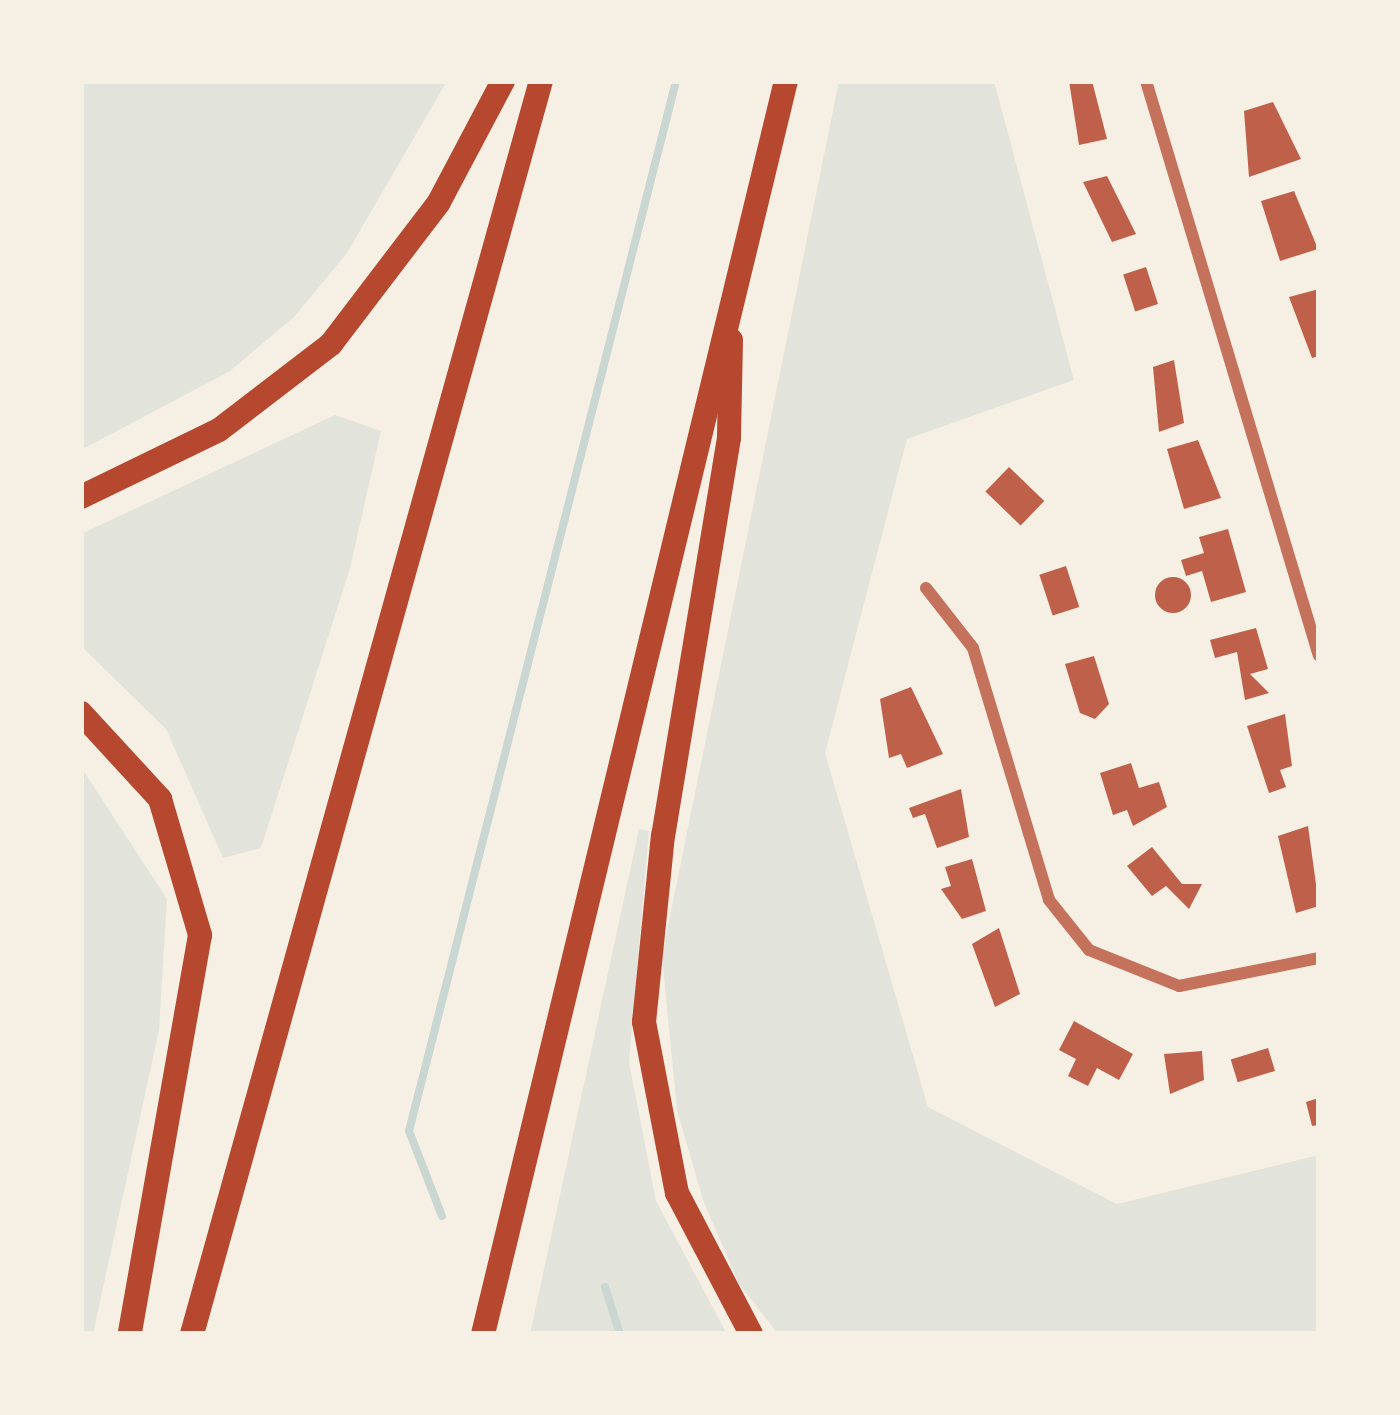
<!DOCTYPE html>
<html>
<head>
<meta charset="utf-8">
<style>
  body { margin:0 }
  #map { position:relative; width:1400px; height:1415px; overflow:hidden; background:#f6efe4; font-family:"Noto Sans",sans-serif }
  div>[style] { position:absolute }
  [style*='--x'] { left:calc(var(--x)*1px); top:calc(var(--y)*1px); width:calc(var(--w)*1px); rotate:calc(var(--a)*1deg) }
  .green>* { inset:0; background:#e2e4dc }
  .stream>* { height:8px; margin:-4px; padding:0 4px; transform-origin:4px; border-radius:4px; background:#c9d6d2 }
  .building>* { inset:0; background:#bf614a; transform-origin:0 0 }
  .round { border-radius:50% }
  .minor>* { height:12px; margin:-6px; padding:0 6px; transform-origin:6px; border-radius:6px; background:#c5725c }
  .motorway>* { height:24px; margin:-12px; padding:0 12px; transform-origin:12px; border-radius:12px; background:#b5482f }
  span { translate:-50% -50%; white-space:nowrap; text-align:center; line-height:1.15; -webkit-text-stroke:12px #f6efe4; paint-order:stroke }
  .frame { position:absolute; inset:0; border:84px solid #f6efe4; pointer-events:none }
</style>
</head>
<body>
<div id="map">
  <div class="green">
    <i style="clip-path:polygon(81px 81px,447px 81px,347px 253px,295px 316px,230px 371px,81px 450px)"></i>
    <i style="clip-path:polygon(839px 81px,994px 81px,1074px 380px,907px 439px,825px 753px,928px 1107px,1117px 1204px,1319px 1155px,1319px 1334px,778px 1334px,739px 1284px,703px 1200px,677px 1110px,662px 956px)"></i>
    <i style="clip-path:polygon(335px 415px,381px 431px,350px 568px,261px 848px,223px 858px,166px 729px,81px 646px,81px 534px)"></i>
    <i style="clip-path:polygon(81px 767px,167px 899px,159px 1030px,93px 1334px,81px 1334px)"></i>
    <i style="clip-path:polygon(639px 829px,649px 831px,629px 1062px,656px 1201px,727px 1334px,530px 1334px)"></i>
  </div>
  <div class="stream">
    <i style="--x:442;--y:1216;--w:91;--a:-111.2"></i>
    <i style="--x:409;--y:1131;--w:1083;--a:-75.73"></i>
    <i style="--x:605;--y:1287;--w:49;--a:72.3"></i>
  </div>
  <div class="building">
    <i style="clip-path:polygon(1069px 81px,1092px 81px,1107px 139px,1079px 145px)"></i>
    <i style="clip-path:polygon(1273px 102px,1301px 159px,1249px 177px,1244px 111px)"></i>
    <i style="clip-path:polygon(1107px 176px,1136px 234px,1112px 242px,1083px 182px)"></i>
    <i style="clip-path:polygon(1294px 191px,1318px 249px,1280px 261px,1261px 201px)"></i>
    <i style="left:1146px;top:267px;width:39px;height:24px;rotate:72deg"></i>
    <i style="clip-path:polygon(1319px 289px,1319px 356px,1312px 358px,1289px 297px)"></i>
    <i style="clip-path:polygon(1174px 360px,1184px 423px,1159px 432px,1153px 367px)"></i>
    <i style="clip-path:polygon(1198px 440px,1221px 498px,1184px 509px,1167px 449px)"></i>
    <i style="left:1009px;top:467px;width:49px;height:34px;rotate:44deg"></i>
    <i style="clip-path:polygon(1228px 529px,1246px 592px,1211px 602px,1202px 571px,1186px 576px,1181px 560px,1204px 553px,1199px 537px)"></i>
    <i style="left:1066px;top:566px;width:43px;height:28px;rotate:72deg"></i>
    <i class="round" style="left:1155px;top:577px;width:36px;height:36px"></i>
    <i style="clip-path:polygon(1256px 628px,1268px 669px,1250px 674px,1269px 693px,1245px 700px,1237px 652px,1215px 658px,1210px 640px)"></i>
    <i style="clip-path:polygon(1094px 656px,1109px 704px,1095px 719px,1080px 713px,1065px 664px)"></i>
    <i style="clip-path:polygon(911px 687px,943px 754px,907px 768px,901px 754px,889px 758px,880px 699px)"></i>
    <i style="clip-path:polygon(1285px 714px,1292px 766px,1280px 770px,1286px 787px,1269px 793px,1247px 726px)"></i>
    <i style="clip-path:polygon(1131px 763px,1139px 788px,1159px 782px,1167px 807px,1133px 826px,1127px 810px,1113px 815px,1100px 773px)"></i>
    <i style="clip-path:polygon(961px 789px,969px 837px,937px 848px,925px 814px,913px 818px,909px 808px)"></i>
    <i style="clip-path:polygon(1308px 826px,1319px 906px,1296px 913px,1278px 836px)"></i>
    <i style="clip-path:polygon(1152px 847px,1182px 884px,1202px 884px,1189px 909px,1166px 886px,1152px 896px,1127px 866px)"></i>
    <i style="clip-path:polygon(972px 859px,986px 911px,962px 919px,941px 889px,951px 886px,945px 867px)"></i>
    <i style="clip-path:polygon(999px 928px,1020px 994px,995px 1007px,972px 944px)"></i>
    <i style="clip-path:polygon(1074px 1021px,1133px 1054px,1119px 1080px,1097px 1068px,1088px 1086px,1068px 1076px,1076px 1059px,1059px 1050px)"></i>
    <i style="left:1268px;top:1048px;width:24px;height:39px;rotate:73deg"></i>
    <i style="clip-path:polygon(1202px 1051px,1204px 1080px,1170px 1094px,1164px 1054px)"></i>
    <i style="clip-path:polygon(1319px 1098px,1319px 1125px,1312px 1126px,1306px 1102px)"></i>
  </div>
  <div class="minor">
    <i style="--x:1146;--y:81;--w:600;--a:73.26"></i>
    <i style="--x:926;--y:588;--w:76;--a:51.9"></i>
    <i style="--x:973;--y:648;--w:263;--a:73.2"></i>
    <i style="--x:1049;--y:900;--w:64;--a:51.3"></i>
    <i style="--x:1089;--y:950;--w:97;--a:21.8"></i>
    <i style="--x:1179;--y:986;--w:143;--a:-11.3"></i>
  </div>
  <div class="motorway">
    <i style="--x:731;--y:340;--w:98;--a:91.2"></i>
    <i style="--x:729;--y:438;--w:402;--a:99.4"></i>
    <i style="--x:663;--y:835;--w:188;--a:95.8"></i>
    <i style="--x:644;--y:1022;--w:174;--a:79.1"></i>
    <i style="--x:677;--y:1193;--w:159;--a:62.3"></i>
    <i style="--x:81;--y:497;--w:153;--a:-25.9"></i>
    <i style="--x:219;--y:430;--w:141;--a:-37.5"></i>
    <i style="--x:331;--y:344;--w:178;--a:-52.7"></i>
    <i style="--x:439;--y:202;--w:137;--a:-62.1"></i>
    <i style="--x:81;--y:713;--w:117;--a:47.4"></i>
    <i style="--x:160;--y:799;--w:142;--a:73.6"></i>
    <i style="--x:200;--y:935;--w:405;--a:100"></i>
    <i style="--x:192;--y:1334;--w:1301;--a:-74.44"></i>
    <i style="--x:483;--y:1334;--w:1289;--a:-76.41"></i>
  </div>
  <div class="frame"></div>
</div>
</body>
</html>
